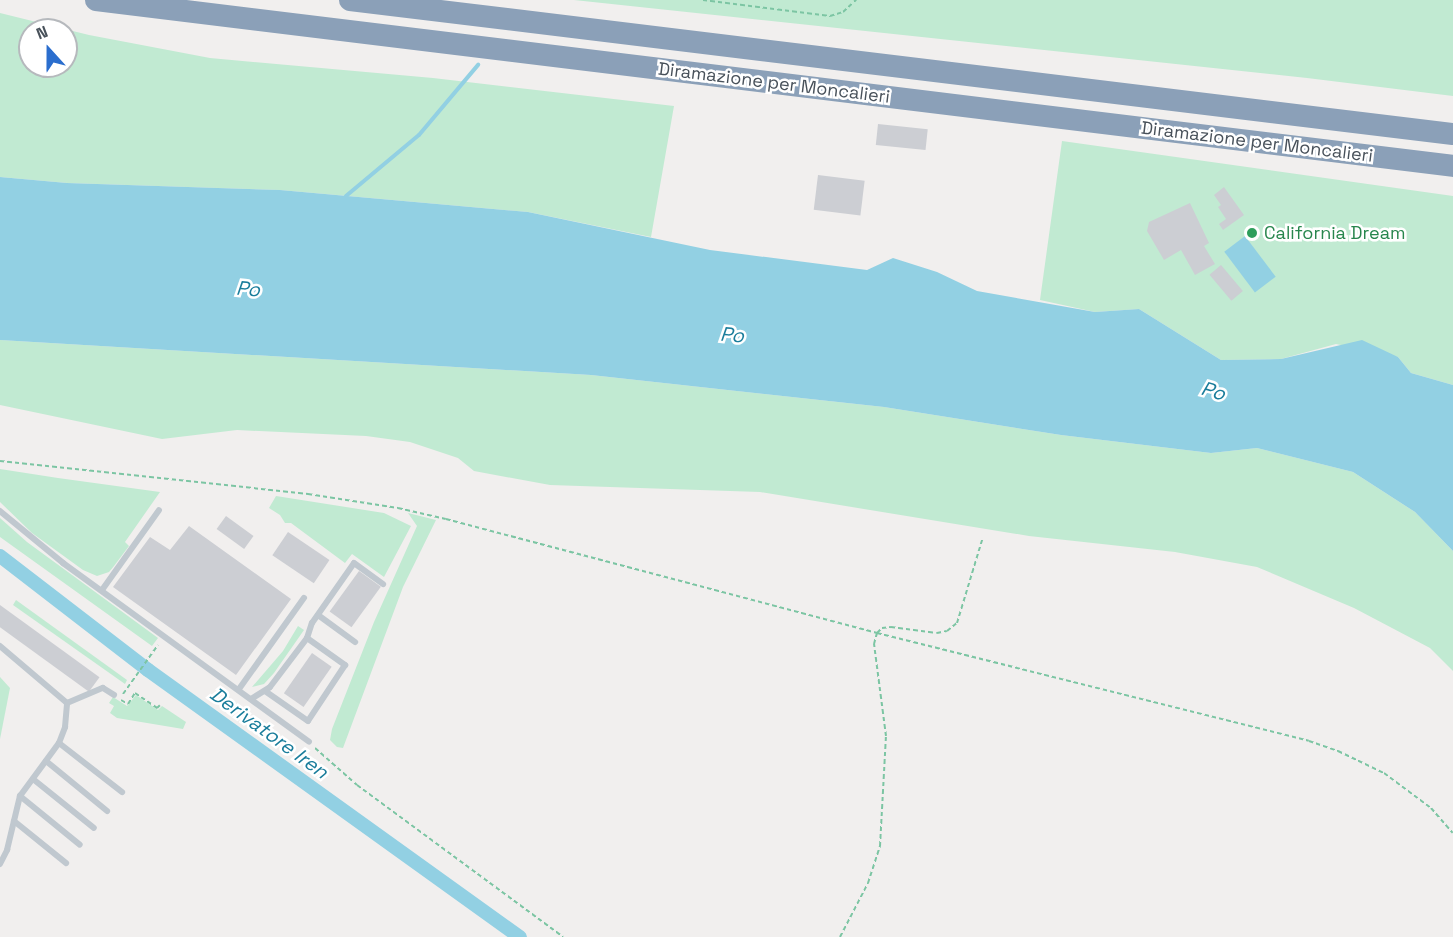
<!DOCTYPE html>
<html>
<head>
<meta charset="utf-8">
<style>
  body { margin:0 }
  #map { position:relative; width:1453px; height:937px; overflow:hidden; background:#f1efee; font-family:"Space Grotesk",sans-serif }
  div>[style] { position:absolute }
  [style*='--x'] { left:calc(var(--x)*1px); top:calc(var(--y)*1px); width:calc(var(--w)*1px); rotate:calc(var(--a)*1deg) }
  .green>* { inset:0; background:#c1ead2 }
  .water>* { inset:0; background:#92d0e3; transform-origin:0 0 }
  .stream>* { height:4px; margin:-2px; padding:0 2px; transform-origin:2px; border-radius:2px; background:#92d0e3 }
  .canal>* { height:14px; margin:-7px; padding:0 7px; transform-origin:7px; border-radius:7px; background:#92d0e3 }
  .building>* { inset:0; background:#ccced3; transform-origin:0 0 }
  .path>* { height:2px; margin-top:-1px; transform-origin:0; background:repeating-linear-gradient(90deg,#7cc5a3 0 4.5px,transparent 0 7.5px) }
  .service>* { height:6px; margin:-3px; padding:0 3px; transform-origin:3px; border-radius:3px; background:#c0c8cf }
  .motorway>* { height:22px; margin:-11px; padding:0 11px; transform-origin:11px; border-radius:11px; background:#8ba0b8 }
  .dots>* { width:16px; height:16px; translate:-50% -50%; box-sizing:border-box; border:3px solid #fff; border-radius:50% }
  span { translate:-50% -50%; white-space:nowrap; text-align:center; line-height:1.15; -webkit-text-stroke:5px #fff; paint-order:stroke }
  .street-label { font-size:18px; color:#48515a }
  .leisure-label { font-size:18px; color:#27864d }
  .left { translate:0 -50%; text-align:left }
  .water-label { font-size:20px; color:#1a7d9b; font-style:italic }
  .north { position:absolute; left:18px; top:18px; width:60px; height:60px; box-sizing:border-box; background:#fff; border:2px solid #b6b9bd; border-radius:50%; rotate:339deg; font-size:16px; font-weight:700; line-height:24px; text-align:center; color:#48515a }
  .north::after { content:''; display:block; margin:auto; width:21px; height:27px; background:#2b6ece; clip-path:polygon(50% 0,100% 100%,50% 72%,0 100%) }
</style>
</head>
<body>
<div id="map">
  <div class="green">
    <i style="clip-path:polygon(574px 0,1453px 0,1453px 96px,1307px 78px)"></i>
    <i style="clip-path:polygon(evenodd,0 13px,89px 35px,210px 58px,433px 78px,674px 106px,651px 237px,528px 212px,280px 190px,67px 183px,0 177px,0 13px,30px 30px,66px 30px,66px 66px,30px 66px,30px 30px)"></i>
    <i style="clip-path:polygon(1062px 141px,1453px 196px,1453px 385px,1411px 373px,1398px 357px,1336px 344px,1281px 359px,1221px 360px,1139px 309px,1095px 312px,1040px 300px)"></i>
    <i style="clip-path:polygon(0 340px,591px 375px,884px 407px,1061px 435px,1211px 453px,1257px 448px,1353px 472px,1415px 512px,1453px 551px,1453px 671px,1430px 648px,1354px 608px,1257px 567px,1175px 552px,1029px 536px,760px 492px,550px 485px,474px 471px,458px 458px,410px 442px,366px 436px,237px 430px,162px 439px,0 405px)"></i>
    <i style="clip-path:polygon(0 469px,58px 478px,160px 492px,125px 542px,129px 546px,114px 566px,109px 572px,97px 576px,83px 570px,32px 533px,0 502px)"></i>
    <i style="clip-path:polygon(276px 496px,384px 513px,411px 526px,384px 577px,352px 554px,345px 563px,291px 523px,285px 523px,280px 515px,269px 508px)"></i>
    <i style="clip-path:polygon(408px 513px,436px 520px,403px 587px,343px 748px,337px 747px,330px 740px,332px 729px,374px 622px,417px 526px)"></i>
    <i style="clip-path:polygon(0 518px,27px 542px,158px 638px,152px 646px,0 537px)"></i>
    <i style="clip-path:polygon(16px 600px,127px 680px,125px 684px,13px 605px)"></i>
    <i style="clip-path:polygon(298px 626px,304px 630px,274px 673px,264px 684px,252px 687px,283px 651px)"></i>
    <i style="clip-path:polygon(0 677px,10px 688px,0 739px)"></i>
    <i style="clip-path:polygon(136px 695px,158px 710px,162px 706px,186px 722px,183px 729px,117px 718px,110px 713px,114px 706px,109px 703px,113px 697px,127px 706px)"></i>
  </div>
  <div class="water">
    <i style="clip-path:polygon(0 177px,67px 183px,280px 190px,528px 212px,710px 250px,867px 270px,893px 258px,937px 272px,977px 291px,1095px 312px,1139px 309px,1221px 360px,1281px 359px,1362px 340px,1398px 357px,1411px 373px,1453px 385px,1453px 551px,1415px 512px,1353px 472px,1257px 448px,1211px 453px,1061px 435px,884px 407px,591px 375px,0 340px)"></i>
    <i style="left:1245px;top:236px;width:51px;height:26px;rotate:53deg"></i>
  </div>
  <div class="stream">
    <i style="--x:346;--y:196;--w:95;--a:-39.9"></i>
    <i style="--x:419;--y:135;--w:92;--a:-49.9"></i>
  </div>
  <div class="canal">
    <i style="--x:0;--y:556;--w:187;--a:37.6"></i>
    <i style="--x:148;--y:670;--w:458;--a:35.7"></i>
  </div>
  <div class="building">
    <i style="left:878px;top:124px;width:50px;height:21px;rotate:6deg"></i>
    <i style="left:818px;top:175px;width:47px;height:35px;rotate:7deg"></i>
    <i style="clip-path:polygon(1224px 187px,1244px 215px,1223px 230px,1219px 224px,1226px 219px,1218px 207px,1221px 205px,1214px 195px)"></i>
    <i style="clip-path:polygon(1190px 203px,1209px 243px,1204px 246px,1215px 264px,1195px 275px,1181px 250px,1164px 260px,1147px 231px,1149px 222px)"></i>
    <i style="left:1221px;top:265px;width:34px;height:15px;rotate:50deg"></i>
    <i style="left:226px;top:516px;width:34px;height:16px;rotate:36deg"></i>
    <i style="clip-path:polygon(189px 526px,291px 599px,236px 675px,113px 587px,150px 537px,170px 550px)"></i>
    <i style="left:288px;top:532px;width:50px;height:28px;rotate:34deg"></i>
    <i style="left:359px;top:571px;width:27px;height:50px;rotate:36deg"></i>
    <i style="left:0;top:605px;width:123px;height:18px;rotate:36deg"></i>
    <i style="left:312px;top:653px;width:24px;height:49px;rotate:35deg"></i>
  </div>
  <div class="path">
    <i style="--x:703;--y:0;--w:128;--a:7.2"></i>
    <i style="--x:830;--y:16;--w:14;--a:-17"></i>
    <i style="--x:843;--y:12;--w:18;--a:-43"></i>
    <i style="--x:0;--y:461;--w:310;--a:6.1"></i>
    <i style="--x:308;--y:494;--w:91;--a:8.8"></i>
    <i style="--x:398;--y:508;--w:49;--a:12.9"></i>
    <i style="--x:446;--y:519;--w:446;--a:14.8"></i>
    <i style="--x:877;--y:633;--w:445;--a:14"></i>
    <i style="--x:1309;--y:741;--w:31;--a:19"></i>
    <i style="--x:1338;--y:751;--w:51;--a:25.6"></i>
    <i style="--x:1384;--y:773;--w:59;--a:36.7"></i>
    <i style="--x:1431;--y:808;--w:33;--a:49"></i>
    <i style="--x:123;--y:694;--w:60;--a:-54.5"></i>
    <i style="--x:121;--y:700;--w:8;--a:30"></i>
    <i style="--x:128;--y:704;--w:13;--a:-58"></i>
    <i style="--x:135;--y:693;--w:27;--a:34"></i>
    <i style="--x:157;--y:708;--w:4;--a:-45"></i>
    <i style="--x:315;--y:748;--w:56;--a:41.4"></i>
    <i style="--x:357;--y:785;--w:256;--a:36.4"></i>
    <i style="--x:840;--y:937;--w:61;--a:-62.6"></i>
    <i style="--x:868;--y:883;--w:39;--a:-72"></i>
    <i style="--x:880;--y:846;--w:110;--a:-86.9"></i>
    <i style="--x:886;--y:736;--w:93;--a:-97.4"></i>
    <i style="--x:874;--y:644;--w:11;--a:-75"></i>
    <i style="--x:877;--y:633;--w:7;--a:-45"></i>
    <i style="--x:882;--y:628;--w:9;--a:-6"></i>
    <i style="--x:891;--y:627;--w:46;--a:7.4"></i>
    <i style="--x:937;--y:633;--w:10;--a:-11"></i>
    <i style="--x:947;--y:631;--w:13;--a:-39"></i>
    <i style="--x:957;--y:623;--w:87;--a:-73.2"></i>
  </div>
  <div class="service">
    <i style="--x:0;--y:511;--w:82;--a:39.5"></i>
    <i style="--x:63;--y:563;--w:304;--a:36"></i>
    <i style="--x:102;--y:590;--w:98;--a:-54.5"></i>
    <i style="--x:318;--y:615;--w:46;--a:36.1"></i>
    <i style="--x:307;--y:638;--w:16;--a:-72"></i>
    <i style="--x:312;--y:623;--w:73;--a:-55"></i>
    <i style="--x:354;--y:563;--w:36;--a:36"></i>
    <i style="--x:0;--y:646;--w:88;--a:40.4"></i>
    <i style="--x:239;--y:689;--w:112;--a:-54.5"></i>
    <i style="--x:251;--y:699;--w:22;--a:-32"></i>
    <i style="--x:270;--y:687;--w:61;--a:-52.9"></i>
    <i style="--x:307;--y:638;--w:47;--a:35.4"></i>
    <i style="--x:345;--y:665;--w:67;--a:123.5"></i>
    <i style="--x:308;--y:721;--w:52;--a:-145.1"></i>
    <i style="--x:67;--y:703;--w:39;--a:-23"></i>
    <i style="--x:103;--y:688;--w:13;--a:32"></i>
    <i style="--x:59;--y:743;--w:80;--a:37.9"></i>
    <i style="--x:46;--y:761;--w:79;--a:39.3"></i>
    <i style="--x:33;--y:779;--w:78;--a:38.8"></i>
    <i style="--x:20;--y:796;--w:77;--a:39.2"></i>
    <i style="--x:14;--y:821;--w:67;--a:38.9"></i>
    <i style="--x:0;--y:864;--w:16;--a:-63"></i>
    <i style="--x:7;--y:850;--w:56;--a:-76.5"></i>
    <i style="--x:20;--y:796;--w:66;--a:-53.7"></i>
    <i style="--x:59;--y:743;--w:17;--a:-69"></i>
    <i style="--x:65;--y:727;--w:24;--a:-85"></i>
  </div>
  <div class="motorway">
    <i style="--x:96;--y:0;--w:1367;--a:6.97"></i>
    <i style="--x:350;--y:0;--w:1111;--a:6.93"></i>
  </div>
  <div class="dots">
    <i style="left:1252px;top:233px;background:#2e9e5b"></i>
  </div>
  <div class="street-label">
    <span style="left:774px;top:83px;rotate:7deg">Diramazione per Moncalieri</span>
    <span style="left:1257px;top:142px;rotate:7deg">Diramazione per Moncalieri</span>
  </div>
  <div class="leisure-label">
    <span class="left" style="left:1264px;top:233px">California Dream</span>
  </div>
  <div class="water-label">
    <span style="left:248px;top:289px;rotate:5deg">Po</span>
    <span style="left:732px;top:335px;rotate:5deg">Po</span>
    <span style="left:1213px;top:391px;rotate:16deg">Po</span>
    <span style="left:269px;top:733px;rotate:36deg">Derivatore Iren</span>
  </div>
  <div class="north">N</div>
</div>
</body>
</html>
